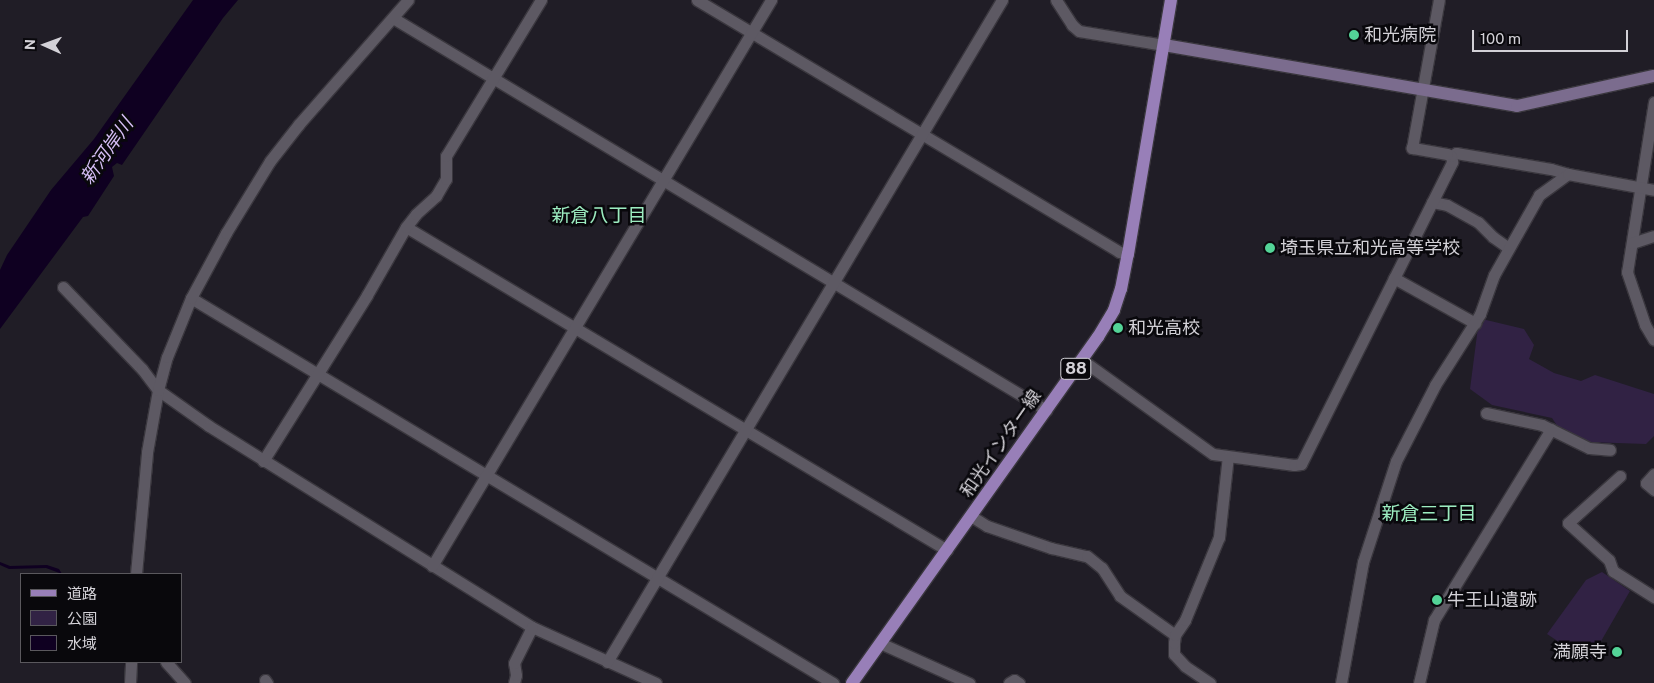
<!DOCTYPE html>
<html>
<head>
<meta charset="utf-8">
<style>
  body { margin:0 }
  #map { position:relative; width:1654px; height:683px; overflow:hidden; background:#201d26; font-family:"Public Sans","Noto Sans JP",sans-serif }
  div>[style] { position:absolute }
  [style*='--x'] { left:calc(var(--x)*1px); top:calc(var(--y)*1px); width:calc(var(--w)*1px); rotate:calc(var(--a)*1deg) }
  .green>* { inset:0; background:#312244 }
  .water>* { inset:0; background:#0f0021 }
  .roads { filter:drop-shadow(1px 0 #3a373e) drop-shadow(-1px 0 #3a373e) drop-shadow(0 1px #3a373e) drop-shadow(0 -1px #3a373e) }
  .street>* { height:11px; margin:-5.5px; padding:0 5.5px; transform-origin:5.5px; border-radius:5.5px; background:#5d5963 }
  .secondary>* { height:12px; margin:-6px; padding:0 6px; transform-origin:6px; border-radius:6px; background:#7b6c8e }
  .primary>* { height:12px; margin:-6px; padding:0 6px; transform-origin:6px; border-radius:6px; background:#987fb8 }
  .dots>* { width:14px; height:14px; translate:-50% -50%; box-sizing:border-box; border:2px solid #09080c; border-radius:50% }
  span { translate:-50% -50%; white-space:nowrap; text-align:center; line-height:1.15; -webkit-text-stroke:5px #09080c; paint-order:stroke }
  .shield-label span { padding:1px 4px; background:#09080c; border:1px solid; border-radius:4px; -webkit-text-stroke-width:0 }
  .shield-label { font-size:16px; color:#d3d1d7; font-weight:700 }
  .poi-label { font-size:18px; color:#d3d1d7 }
  .left { translate:0 -50%; text-align:left }
  .right { translate:-100% -50%; text-align:right }
  .street-label { font-size:18px; color:#d3d1d7 }
  .water-label { font-size:19px; color:#d5bef5; font-style:italic }
  .neighbourhood-label { font-size:19px; color:#9cecc0 }
  .legend { position:absolute; left:20px; top:573px; width:162px; height:90px; box-sizing:border-box; background:#09080c; border:1px solid #5a585d; margin:0; padding:6px 9px; list-style:none; font-size:15px; color:#d3d1d7 }
  .legend li { display:flex; align-items:center; gap:10px; height:25px }
  .legend b { width:25px; border:1px solid #5a585d }
  .north { position:absolute; left:20px; top:20px; width:50px; height:50px; -webkit-text-stroke:4px #09080c; paint-order:stroke; rotate:272deg; font-size:14px; font-weight:700; line-height:20px; text-align:center; color:#d3d1d7 }
  .north::after { content:''; display:block; margin:auto; width:18px; height:22px; background:#d3d1d7; clip-path:polygon(50% 0,100% 100%,50% 72%,0 100%) }
  .scale { position:absolute; left:1472px; top:30px; width:156px; height:22px; box-sizing:border-box; border:2px solid #d3d1d7; border-top:0; padding-left:6px; font-size:15px; line-height:18px; white-space:nowrap; color:#d3d1d7; -webkit-text-stroke:4px #09080c; paint-order:stroke }
</style>
</head>
<body>
<div id="map">
  <div class="green">
    <i style="clip-path:polygon(1482px 319px,1524px 329px,1534px 345px,1529px 359px,1554px 373px,1581px 381px,1595px 375px,1654px 394px,1654px 436px,1646px 444px,1588px 442px,1558px 427px,1552px 418px,1492px 405px,1470px 389px,1478px 327px)"></i>
    <i style="clip-path:polygon(1602px 572px,1630px 591px,1589px 662px,1547px 634px,1586px 580px)"></i>
  </div>
  <div class="water">
    <i style="clip-path:polygon(193px 0,238px 0,223px 18px,122px 165px,117px 163px,112px 167px,114px 176px,88px 216px,83px 217px,0 329px,0 270px,7px 255px,51px 190px,94px 139px)"></i>
    <i style="clip-path:polygon(0 562px,10px 566px,47px 565px,59px 569px,62px 574px,46px 568px,9px 569px,0 565px)"></i>
  </div>
  <div class="roads">
    <div class="street">
      <i style="--x:697;--y:0;--w:492;--a:30.8"></i>
      <i style="--x:1119;--y:252;--w:9;--a:13"></i>
      <i style="--x:1056;--y:0;--w:30;--a:57"></i>
      <i style="--x:1072;--y:25;--w:9;--a:41"></i>
      <i style="--x:1079;--y:31;--w:86;--a:9.4"></i>
      <i style="--x:393;--y:18;--w:762;--a:30.98"></i>
      <i style="--x:1654;--y:102;--w:172;--a:99"></i>
      <i style="--x:1627;--y:272;--w:56;--a:71.2"></i>
      <i style="--x:1645;--y:325;--w:17;--a:59"></i>
      <i style="--x:1451;--y:156;--w:6;--a:-31"></i>
      <i style="--x:1456;--y:153;--w:96;--a:9.6"></i>
      <i style="--x:1551;--y:169;--w:18;--a:16"></i>
      <i style="--x:1432;--y:202;--w:15;--a:11"></i>
      <i style="--x:1447;--y:205;--w:35;--a:29"></i>
      <i style="--x:1478;--y:222;--w:21;--a:45"></i>
      <i style="--x:1493;--y:237;--w:19;--a:35"></i>
      <i style="--x:406;--y:227;--w:630;--a:30.84"></i>
      <i style="--x:1632;--y:243;--w:23;--a:-18"></i>
      <i style="--x:1394;--y:278;--w:93;--a:29.1"></i>
      <i style="--x:63;--y:287;--w:114;--a:46.1"></i>
      <i style="--x:142;--y:369;--w:26;--a:53"></i>
      <i style="--x:158;--y:390;--w:62;--a:35.2"></i>
      <i style="--x:209;--y:426;--w:380;--a:31.9"></i>
      <i style="--x:532;--y:627;--w:136;--a:24.3"></i>
      <i style="--x:191;--y:298;--w:749;--a:30.95"></i>
      <i style="--x:1082;--y:360;--w:161;--a:35.7"></i>
      <i style="--x:1213;--y:454;--w:82;--a:7.7"></i>
      <i style="--x:1294;--y:465;--w:7;--a:-8"></i>
      <i style="--x:1301;--y:464;--w:338;--a:-63.4"></i>
      <i style="--x:1452;--y:162;--w:6;--a:-99"></i>
      <i style="--x:1451;--y:156;--w:4;--a:-153"></i>
      <i style="--x:1447;--y:154;--w:36;--a:-170"></i>
      <i style="--x:1412;--y:148;--w:150;--a:-79.7"></i>
      <i style="--x:1486;--y:413;--w:57;--a:12.1"></i>
      <i style="--x:1542;--y:425;--w:52;--a:26.1"></i>
      <i style="--x:1589;--y:448;--w:21;--a:5"></i>
      <i style="--x:263;--y:461;--w:196;--a:-57.9"></i>
      <i style="--x:367;--y:295;--w:78;--a:-60.2"></i>
      <i style="--x:406;--y:227;--w:16;--a:-52"></i>
      <i style="--x:416;--y:214;--w:27;--a:-42"></i>
      <i style="--x:436;--y:196;--w:20;--a:-60"></i>
      <i style="--x:446;--y:179;--w:23;--a:-90"></i>
      <i style="--x:446;--y:156;--w:183;--a:-58.7"></i>
      <i style="--x:1654;--y:474;--w:12;--a:132"></i>
      <i style="--x:1646;--y:483;--w:11;--a:41"></i>
      <i style="--x:1620;--y:476;--w:70;--a:137.9"></i>
      <i style="--x:1568;--y:523;--w:55;--a:42.1"></i>
      <i style="--x:1609;--y:560;--w:12;--a:70"></i>
      <i style="--x:1613;--y:571;--w:49;--a:32.4"></i>
      <i style="--x:971;--y:516;--w:19;--a:32"></i>
      <i style="--x:987;--y:526;--w:68;--a:19"></i>
      <i style="--x:1051;--y:548;--w:37;--a:13"></i>
      <i style="--x:1087;--y:556;--w:19;--a:39"></i>
      <i style="--x:1102;--y:568;--w:33;--a:57"></i>
      <i style="--x:1120;--y:596;--w:67;--a:35.3"></i>
      <i style="--x:432;--y:566;--w:660;--a:-59.08"></i>
      <i style="--x:136;--y:574;--w:122;--a:-84.8"></i>
      <i style="--x:147;--y:452;--w:63;--a:-79.9"></i>
      <i style="--x:158;--y:390;--w:34;--a:-75"></i>
      <i style="--x:167;--y:357;--w:64;--a:-67.9"></i>
      <i style="--x:191;--y:298;--w:74;--a:-61.7"></i>
      <i style="--x:226;--y:233;--w:84;--a:-58.6"></i>
      <i style="--x:270;--y:161;--w:47;--a:-51.9"></i>
      <i style="--x:299;--y:124;--w:165;--a:-48.7"></i>
      <i style="--x:880;--y:643;--w:98;--a:24.2"></i>
      <i style="--x:166;--y:662;--w:28;--a:48"></i>
      <i style="--x:607;--y:662;--w:771;--a:-59.18"></i>
      <i style="--x:265;--y:680;--w:4;--a:56"></i>
      <i style="--x:130;--y:683;--w:21;--a:-87"></i>
      <i style="--x:514;--y:683;--w:8;--a:-76"></i>
      <i style="--x:516;--y:675;--w:12;--a:-99"></i>
      <i style="--x:514;--y:663;--w:40;--a:-63.4"></i>
      <i style="--x:1009;--y:683;--w:6;--a:-31"></i>
      <i style="--x:1014;--y:680;--w:6;--a:31"></i>
      <i style="--x:1210;--y:683;--w:30;--a:-146"></i>
      <i style="--x:1185;--y:666;--w:16;--a:-133"></i>
      <i style="--x:1174;--y:654;--w:11;--a:-90"></i>
      <i style="--x:1174;--y:643;--w:8;--a:-83"></i>
      <i style="--x:1175;--y:635;--w:18;--a:-56"></i>
      <i style="--x:1185;--y:620;--w:90;--a:-67.7"></i>
      <i style="--x:1219;--y:537;--w:81;--a:-83.7"></i>
      <i style="--x:1341;--y:683;--w:123;--a:-79.7"></i>
      <i style="--x:1363;--y:562;--w:106;--a:-71.9"></i>
      <i style="--x:1396;--y:461;--w:85;--a:-62.8"></i>
      <i style="--x:1435;--y:385;--w:84;--a:-57.6"></i>
      <i style="--x:1480;--y:314;--w:41;--a:-70.3"></i>
      <i style="--x:1494;--y:275;--w:92;--a:-60.6"></i>
      <i style="--x:1539;--y:195;--w:36;--a:-36"></i>
      <i style="--x:1568;--y:174;--w:87;--a:10.5"></i>
      <i style="--x:1419;--y:683;--w:65;--a:-76.6"></i>
      <i style="--x:1434;--y:620;--w:224;--a:-58.5"></i>
    </div>
    <div class="secondary">
      <i style="--x:1164;--y:45;--w:358;--a:9.8"></i>
      <i style="--x:1517;--y:106;--w:140;--a:-12.4"></i>
    </div>
    <div class="primary">
      <i style="--x:852;--y:683;--w:425;--a:-54.6"></i>
      <i style="--x:1098;--y:337;--w:31;--a:-59"></i>
      <i style="--x:1114;--y:310;--w:22;--a:-72"></i>
      <i style="--x:1121;--y:289;--w:36;--a:-79"></i>
      <i style="--x:1128;--y:254;--w:258;--a:-80.4"></i>
    </div>
  </div>
  <div class="dots">
    <i style="left:1354px;top:35px;background:#53d397"></i>
    <i style="left:1270px;top:248px;background:#53d397"></i>
    <i style="left:1118px;top:328px;background:#53d397"></i>
    <i style="left:1437px;top:600px;background:#53d397"></i>
    <i style="left:1617px;top:652px;background:#53d397"></i>
  </div>
  <div class="shield-label">
    <span style="left:1076px;top:369px">88</span>
  </div>
  <div class="poi-label">
    <span class="left" style="left:1364px;top:35px">和光病院</span>
    <span class="left" style="left:1280px;top:248px">埼玉県立和光高等学校</span>
    <span class="left" style="left:1128px;top:328px">和光高校</span>
    <span class="left" style="left:1447px;top:600px">牛王山遺跡</span>
    <span class="right" style="left:1607px;top:652px">満願寺</span>
  </div>
  <div class="street-label">
    <span style="left:1001px;top:444px;rotate:-55deg">和光インター線</span>
  </div>
  <div class="water-label">
    <span style="left:107px;top:151px;rotate:-55deg">新河岸川</span>
  </div>
  <div class="neighbourhood-label">
    <span style="left:599px;top:216px">新倉八丁目</span>
    <span style="left:1429px;top:514px">新倉三丁目</span>
  </div>
  <ul class="legend">
  <li><b style="height:6px;background:#987fb8"></b>道路</li>
  <li><b style="height:14px;background:#312244"></b>公園</li>
  <li><b style="height:14px;background:#0f0021"></b>水域</li>
  </ul>
  <div class="north">N</div>
  <div class="scale">100 m</div>
</div>
</body>
</html>
